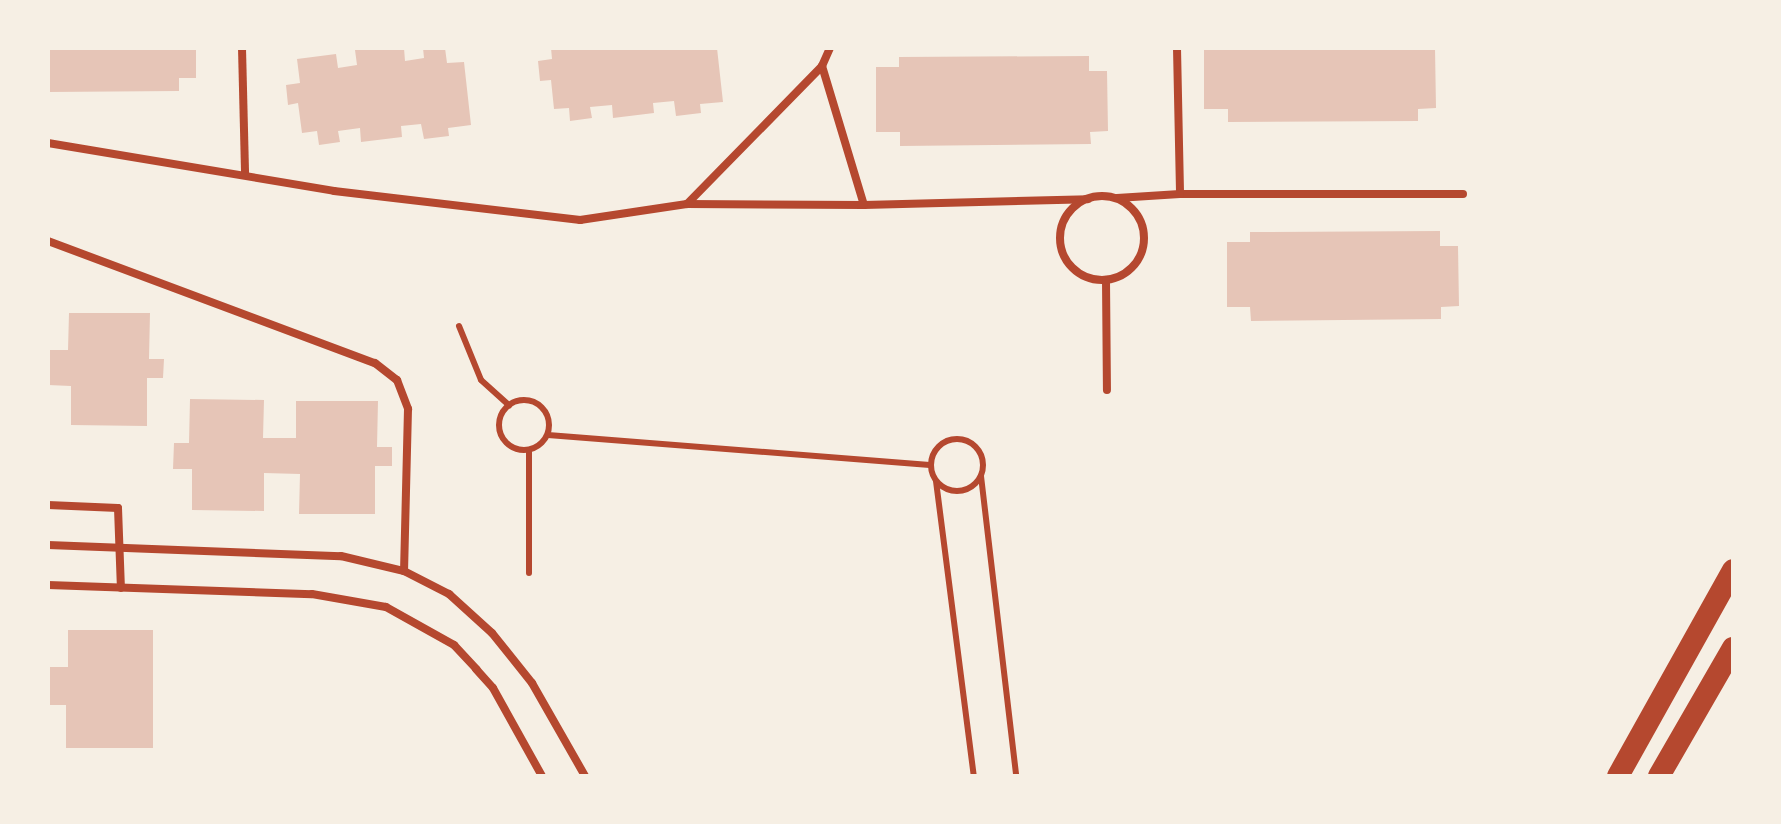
<!DOCTYPE html>
<html>
<head>
<meta charset="utf-8">
<style>
  body { margin:0 }
  #map { position:relative; width:1781px; height:824px; overflow:hidden; background:#f6efe4; font-family:Lato,sans-serif }
  div>[style] { position:absolute }
  [style*='--x'] { left:calc(var(--x)*1px); top:calc(var(--y)*1px); width:calc(var(--w)*1px); rotate:calc(var(--a)*1deg) }
  .building>* { inset:0; background:#e6c5b7 }
  .service>* { height:6px; margin:-3px; padding:0 3px; transform-origin:3px; border-radius:3px; background:#b5482f }
  .service>.ring { margin:-3px; padding:0; box-sizing:content-box; background:none; border:6px solid #b5482f; border-radius:50% }
  .minor>* { height:8px; margin:-4px; padding:0 4px; transform-origin:4px; border-radius:4px; background:#b5482f }
  .minor>.ring { margin:-4px; padding:0; box-sizing:content-box; background:none; border:8px solid #b5482f; border-radius:50% }
  .trunk>* { height:22px; margin:-11px; padding:0 11px; transform-origin:11px; border-radius:11px; background:#b5482f }
  span { translate:-50% -50%; white-space:nowrap; text-align:center; line-height:1.15; -webkit-text-stroke:8px #f6efe4; paint-order:stroke }
  .frame { position:absolute; inset:0; border:50px solid #f6efe4; pointer-events:none }
</style>
</head>
<body>
<div id="map">
  <div class="building">
    <i style="clip-path:polygon(48px 48px,196px 48px,196px 78px,179px 78px,179px 91px,48px 92px)"></i>
    <i style="clip-path:polygon(404px 48px,405px 61px,424px 58px,423px 48px,445px 48px,447px 63px,464px 62px,471px 125px,448px 128px,449px 136px,424px 139px,421px 124px,401px 126px,402px 137px,361px 142px,360px 128px,338px 131px,340px 142px,319px 145px,317px 131px,302px 133px,298px 103px,288px 105px,286px 85px,300px 83px,297px 59px,336px 54px,338px 68px,357px 65px,355px 50px)"></i>
    <i style="clip-path:polygon(551px 48px,717px 48px,723px 102px,700px 104px,701px 113px,676px 116px,674px 101px,653px 103px,654px 113px,613px 118px,612px 105px,590px 107px,592px 118px,570px 121px,569px 108px,554px 109px,551px 80px,540px 81px,538px 61px,552px 59px)"></i>
    <i style="clip-path:polygon(1204px 48px,1435px 48px,1436px 108px,1418px 109px,1418px 121px,1228px 122px,1228px 109px,1204px 109px)"></i>
    <i style="clip-path:polygon(1089px 56px,1089px 71px,1107px 71px,1108px 131px,1090px 132px,1091px 144px,900px 146px,900px 132px,876px 132px,876px 67px,899px 67px,899px 57px)"></i>
    <i style="clip-path:polygon(1440px 231px,1440px 246px,1458px 246px,1459px 306px,1441px 307px,1441px 319px,1251px 321px,1250px 307px,1227px 307px,1227px 242px,1250px 242px,1250px 232px)"></i>
    <i style="clip-path:polygon(69px 313px,150px 313px,149px 359px,164px 359px,163px 378px,147px 378px,147px 426px,71px 425px,71px 386px,48px 385px,48px 350px,68px 350px)"></i>
    <i style="clip-path:polygon(190px 399px,264px 400px,263px 438px,296px 438px,296px 401px,378px 401px,377px 447px,392px 447px,392px 466px,375px 466px,375px 514px,299px 514px,300px 474px,264px 473px,264px 511px,192px 510px,192px 469px,173px 469px,174px 443px,189px 443px)"></i>
    <i style="clip-path:polygon(68px 630px,153px 630px,153px 748px,66px 748px,66px 705px,48px 705px,48px 667px,68px 667px)"></i>
  </div>
  <div class="service">
    <i style="--x:459;--y:326;--w:58;--a:67.8"></i>
    <i style="--x:481;--y:380;--w:38;--a:42"></i>
    <i class="ring" style="left:499px;top:400px;width:44px;height:44px"></i>
    <i style="--x:548;--y:435;--w:383;--a:4.5"></i>
    <i class="ring" style="left:931px;top:439px;width:46px;height:46px"></i>
    <i style="--x:529;--y:450;--w:123;--a:90"></i>
    <i style="--x:981;--y:476;--w:302;--a:83.3"></i>
    <i style="--x:936;--y:481;--w:297;--a:82.7"></i>
  </div>
  <div class="minor">
    <i style="--x:242;--y:48;--w:127;--a:88.6"></i>
    <i style="--x:1177;--y:48;--w:146;--a:88.8"></i>
    <i style="--x:1180;--y:194;--w:283;--a:0"></i>
    <i style="--x:822;--y:66;--w:145;--a:73.2"></i>
    <i style="--x:864;--y:205;--w:224;--a:-1.5"></i>
    <i style="--x:48;--y:143;--w:290;--a:9.5"></i>
    <i style="--x:334;--y:191;--w:248;--a:6.7"></i>
    <i style="--x:580;--y:220;--w:108;--a:-8.5"></i>
    <i style="--x:687;--y:204;--w:193;--a:-45.6"></i>
    <i style="--x:822;--y:66;--w:20;--a:-66"></i>
    <i class="ring" style="left:1060px;top:196px;width:76px;height:76px"></i>
    <i style="--x:1117;--y:198;--w:63;--a:-3.6"></i>
    <i style="--x:687;--y:204;--w:177;--a:0.3"></i>
    <i style="--x:48;--y:241;--w:349;--a:20.5"></i>
    <i style="--x:375;--y:363;--w:28;--a:38"></i>
    <i style="--x:397;--y:380;--w:31;--a:69"></i>
    <i style="--x:408;--y:409;--w:162;--a:91.4"></i>
    <i style="--x:1106;--y:281;--w:109;--a:89.5"></i>
    <i style="--x:48;--y:505;--w:70;--a:2.5"></i>
    <i style="--x:118;--y:508;--w:80;--a:87.9"></i>
    <i style="--x:48;--y:545;--w:293;--a:2.2"></i>
    <i style="--x:341;--y:556;--w:65;--a:13.4"></i>
    <i style="--x:404;--y:571;--w:51;--a:27.1"></i>
    <i style="--x:449;--y:594;--w:58;--a:42.2"></i>
    <i style="--x:492;--y:633;--w:64;--a:51.3"></i>
    <i style="--x:532;--y:683;--w:107;--a:60.3"></i>
    <i style="--x:48;--y:585;--w:264;--a:2"></i>
    <i style="--x:312;--y:594;--w:75;--a:10"></i>
    <i style="--x:386;--y:607;--w:78;--a:29.2"></i>
    <i style="--x:454;--y:645;--w:33;--a:47"></i>
    <i style="--x:476;--y:669;--w:25;--a:48"></i>
    <i style="--x:493;--y:688;--w:101;--a:60.9"></i>
  </div>
  <div class="trunk">
    <i style="--x:1618;--y:776;--w:236;--a:-60.8"></i>
    <i style="--x:1659;--y:776;--w:148;--a:-60"></i>
  </div>
  <div class="frame"></div>
</div>
</body>
</html>
